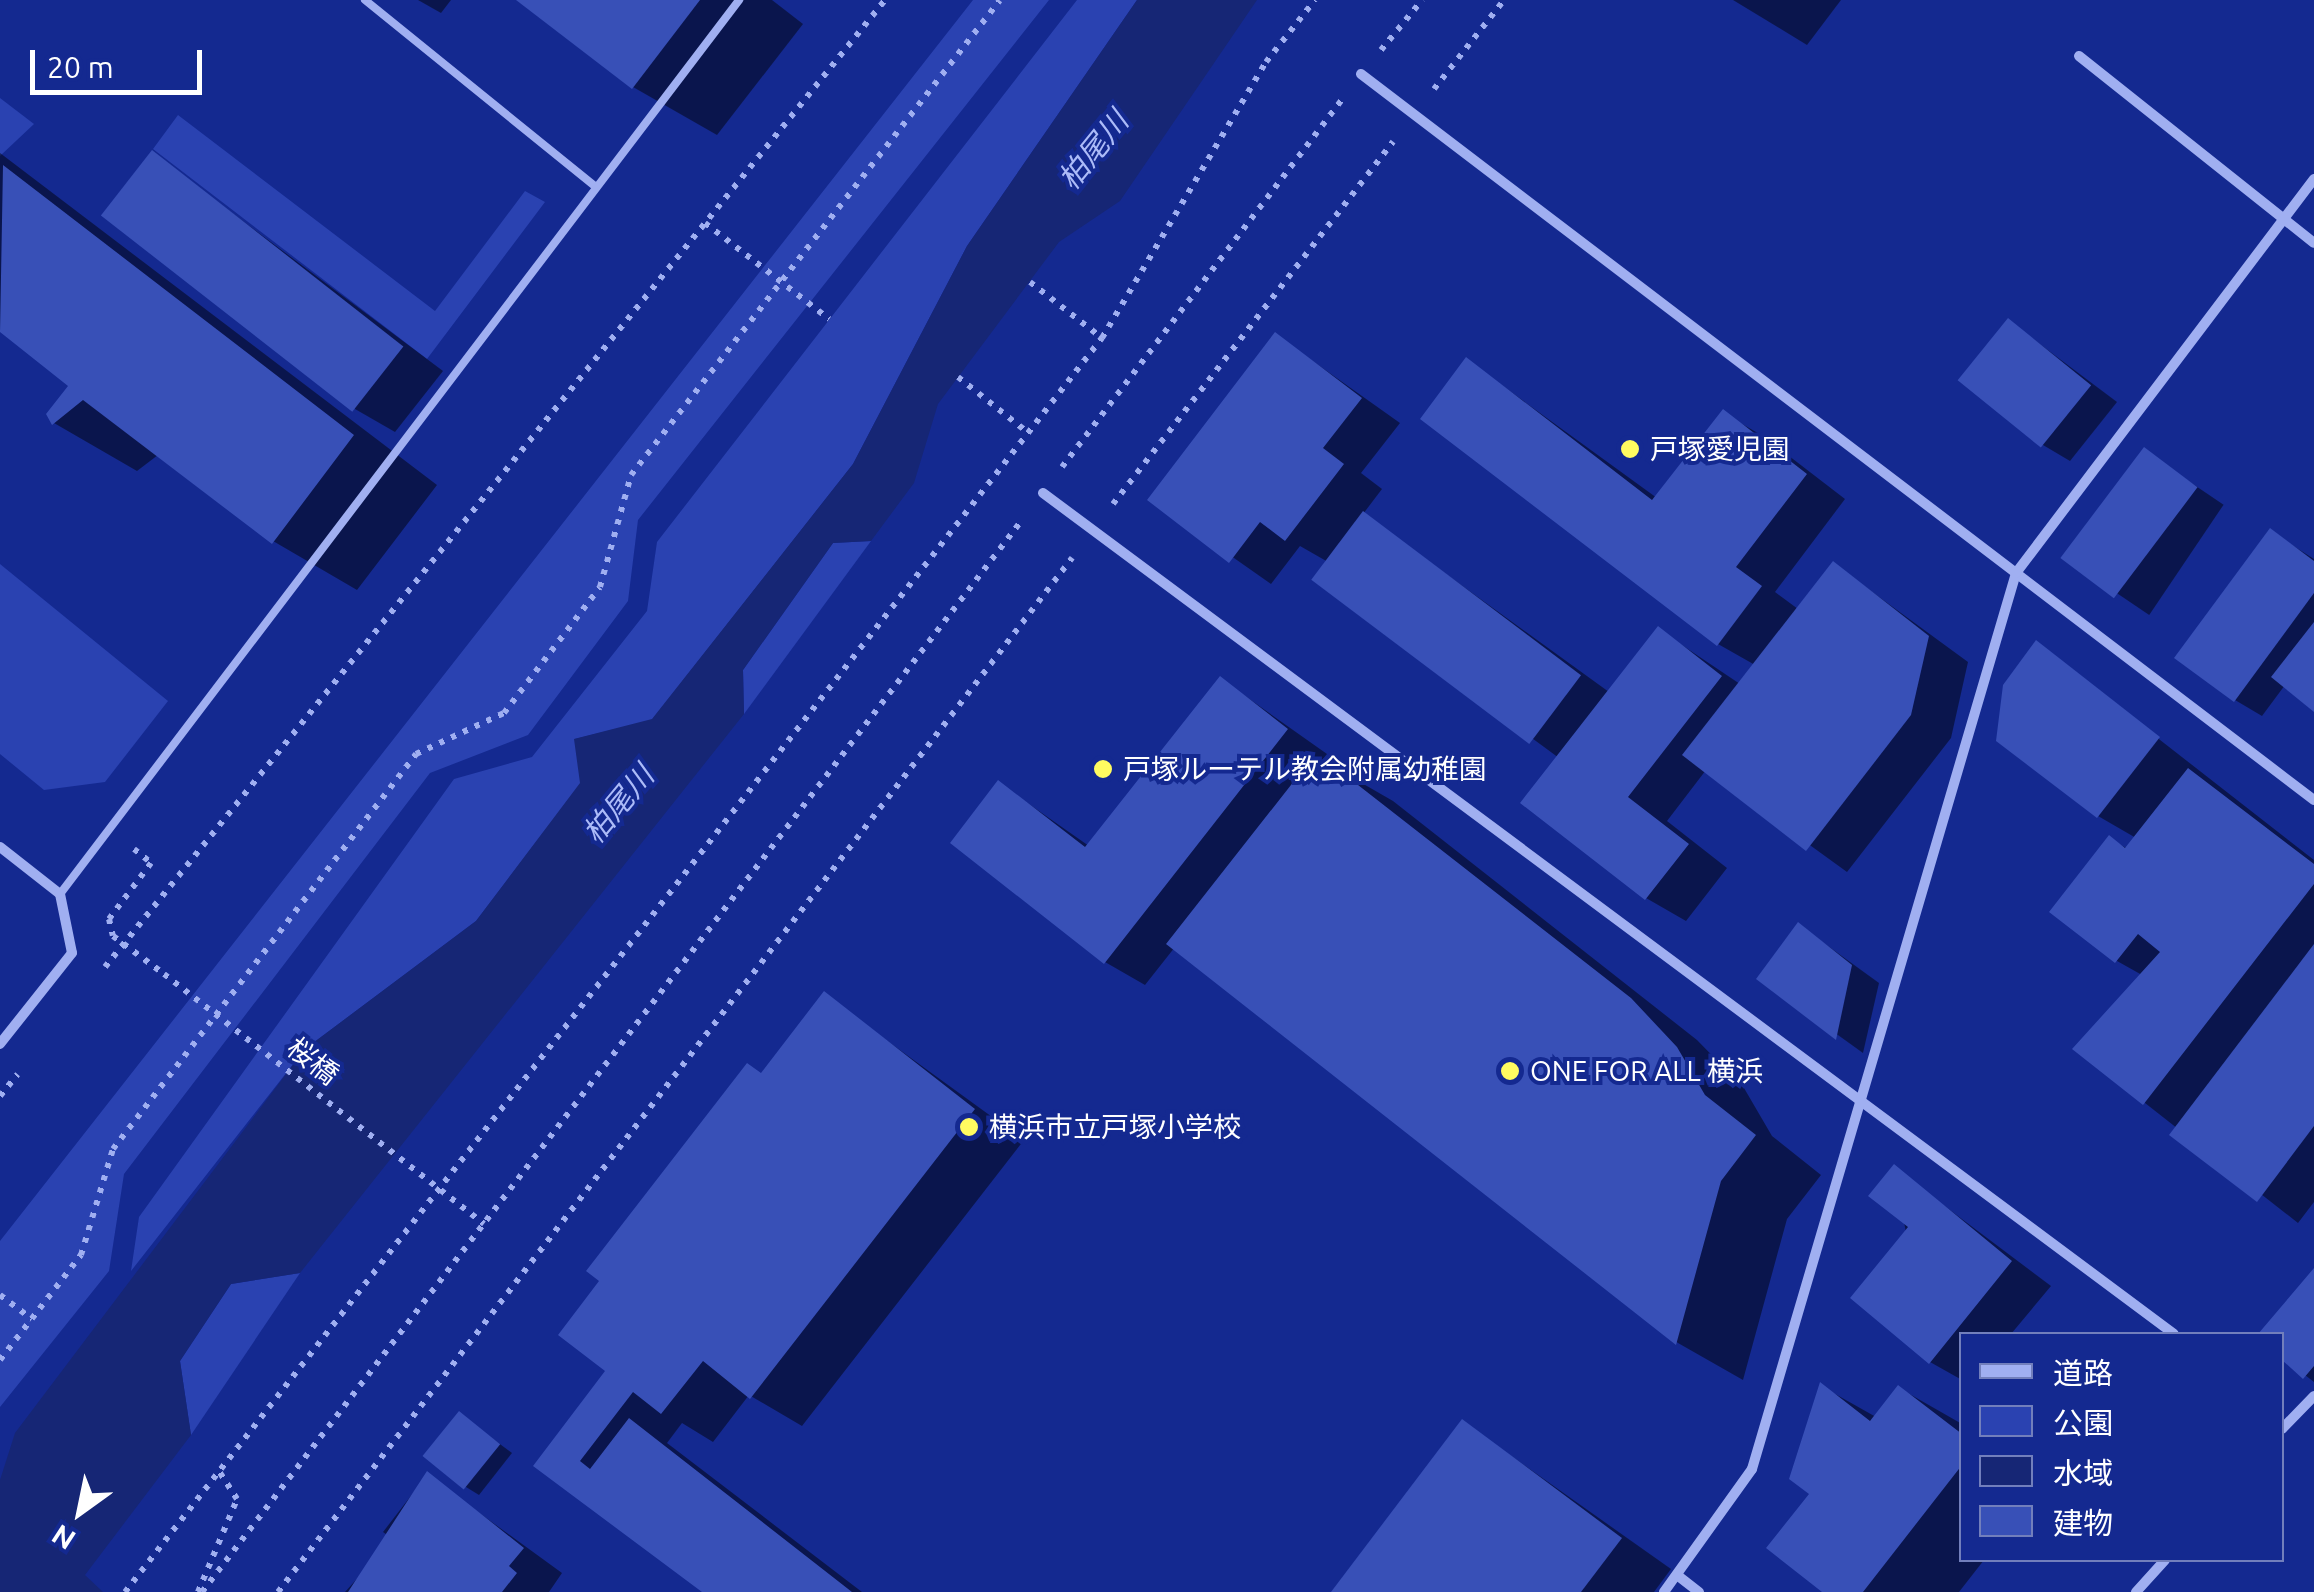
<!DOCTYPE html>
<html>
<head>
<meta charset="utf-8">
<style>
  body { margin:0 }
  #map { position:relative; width:2314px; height:1592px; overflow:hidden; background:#142990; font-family:Ubuntu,"Noto Sans JP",sans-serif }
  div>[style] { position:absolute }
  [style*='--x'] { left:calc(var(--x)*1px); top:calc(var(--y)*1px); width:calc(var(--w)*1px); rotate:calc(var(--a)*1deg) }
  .green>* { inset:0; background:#2a42b1 }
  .water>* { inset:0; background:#162675 }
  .shadow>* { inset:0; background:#0007; transform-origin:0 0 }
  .building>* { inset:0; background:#3850b7; transform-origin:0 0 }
  .path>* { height:6px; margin-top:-3px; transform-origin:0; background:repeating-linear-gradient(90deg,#a0aff1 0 5px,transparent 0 13px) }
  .lane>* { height:8px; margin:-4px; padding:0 4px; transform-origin:4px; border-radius:4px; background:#a0aff1 }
  .street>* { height:10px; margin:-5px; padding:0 5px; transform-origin:5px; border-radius:5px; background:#a0aff1 }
  .path-bridge>* { height:6px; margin-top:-3px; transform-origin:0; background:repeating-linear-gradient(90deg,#a0aff1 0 5px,transparent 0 13px) }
  .dots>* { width:28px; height:28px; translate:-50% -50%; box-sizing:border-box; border:5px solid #142990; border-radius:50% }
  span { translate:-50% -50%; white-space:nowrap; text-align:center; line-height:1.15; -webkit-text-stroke:8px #142990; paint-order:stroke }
  .poi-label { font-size:28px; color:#fff }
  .left { translate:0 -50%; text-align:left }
  .street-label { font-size:28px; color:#fff }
  .water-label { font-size:30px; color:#acbbf8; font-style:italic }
  .legend { position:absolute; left:1959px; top:1332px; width:325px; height:230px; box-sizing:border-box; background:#142990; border:2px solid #727fbc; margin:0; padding:12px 18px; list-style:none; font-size:30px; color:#fff }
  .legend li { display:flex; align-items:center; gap:20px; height:50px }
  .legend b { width:50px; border:2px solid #727fbc }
  .north { position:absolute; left:30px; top:1462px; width:100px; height:100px; -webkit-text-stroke:8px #142990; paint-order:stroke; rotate:213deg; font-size:28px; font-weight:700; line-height:40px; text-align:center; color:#fff }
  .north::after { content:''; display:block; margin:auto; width:35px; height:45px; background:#fff; clip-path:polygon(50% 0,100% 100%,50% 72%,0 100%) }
  .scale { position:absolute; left:30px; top:50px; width:172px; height:45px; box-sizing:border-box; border:5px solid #fff; border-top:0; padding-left:12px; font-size:30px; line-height:35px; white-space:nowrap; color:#fff; -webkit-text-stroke:8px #142990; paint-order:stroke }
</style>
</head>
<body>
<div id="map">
  <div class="green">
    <i style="clip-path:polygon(973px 0,1049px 0,638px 520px,628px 601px,528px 735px,430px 773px,124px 1174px,109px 1271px,0 1407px,0 1241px)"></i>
    <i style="clip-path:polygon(1077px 0,1137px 0,967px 246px,853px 464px,652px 720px,575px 739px,581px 783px,476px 921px,305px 1049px,131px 1271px,139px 1217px,454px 779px,532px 757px,647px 611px,657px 542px)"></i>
    <i style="clip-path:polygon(0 98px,34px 124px,0 156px)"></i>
    <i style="clip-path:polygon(178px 115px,435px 311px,525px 191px,545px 202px,427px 359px,153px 149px)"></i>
    <i style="clip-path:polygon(871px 541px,744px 714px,743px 670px,833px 543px)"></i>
    <i style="clip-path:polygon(0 564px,168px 701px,105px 782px,44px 790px,0 754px)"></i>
    <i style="clip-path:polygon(300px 1273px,191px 1435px,180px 1361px,231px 1284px)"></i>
  </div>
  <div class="water">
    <i style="clip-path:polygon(1137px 0,1257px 0,1120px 201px,1059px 242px,938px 404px,914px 483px,871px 541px,833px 543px,743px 670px,744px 714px,300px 1273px,231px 1284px,180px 1361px,191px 1435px,85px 1575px,103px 1592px,0 1592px,0 1480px,15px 1433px,305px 1049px,476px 921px,580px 783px,574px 739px,652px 719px,853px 464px,967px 246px)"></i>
  </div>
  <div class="shadow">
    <i style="clip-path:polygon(418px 0,451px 0,441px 13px)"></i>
    <i style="clip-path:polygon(520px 0,772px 0,803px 24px,717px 135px,633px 87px)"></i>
    <i style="clip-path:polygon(1733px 0,1841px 0,1807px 45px)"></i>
    <i style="clip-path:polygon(0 153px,437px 485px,357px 590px,273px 541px,158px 455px,137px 471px,54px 423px,72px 386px,0 329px)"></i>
    <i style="clip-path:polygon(152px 153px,443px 371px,395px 432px,355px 409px)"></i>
    <i style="clip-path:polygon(2009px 321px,2117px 402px,2070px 461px,2043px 445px)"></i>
    <i style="clip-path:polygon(1276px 335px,1400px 423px,1361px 473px,1382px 489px,1363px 514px,1609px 692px,1658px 629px,1740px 684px,1755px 665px,1718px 644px,1467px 360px,1657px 498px,1723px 413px,1763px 436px,1845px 499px,1775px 592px,1798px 609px,1834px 564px,1968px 662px,1951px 738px,1847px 872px,1706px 770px,1667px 821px,1727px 868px,1686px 921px,1646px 898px,1559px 758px,1315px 579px,1328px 562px,1300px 546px,1271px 584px,1150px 499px)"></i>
    <i style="left:2144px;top:451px;width:96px;height:133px;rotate:34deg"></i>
    <i style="clip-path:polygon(2270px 531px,2314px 559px,2314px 709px,2285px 685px,2262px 716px,2235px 700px)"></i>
    <i style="clip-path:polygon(2037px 644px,2314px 860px,2314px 1202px,2298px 1223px,2145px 1103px,2142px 975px,2117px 961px,2110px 839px,2128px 849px,2136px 838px,2098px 816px)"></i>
    <i style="clip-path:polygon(1221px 679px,1327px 754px,1304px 782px,1311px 786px,1327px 763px,1393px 801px,1697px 1040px,1744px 1088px,1772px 1136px,1821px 1175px,1787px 1219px,1743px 1380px,1678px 1343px,1175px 947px,1145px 985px,1105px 962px,999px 783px,1089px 846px)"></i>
    <i style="clip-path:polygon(1799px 925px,1879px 983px,1863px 1053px,1760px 979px)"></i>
    <i style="clip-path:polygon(824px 995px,1024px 1140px,802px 1426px,749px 1395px,713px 1442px,682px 1423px,667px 1443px,862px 1592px,706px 1592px,536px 1465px,609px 1371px,762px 1075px)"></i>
    <i style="clip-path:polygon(1894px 1168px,2051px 1286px,2011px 1334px,1962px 1334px,1962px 1380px,1930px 1362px)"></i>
    <i style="clip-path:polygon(2314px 1272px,2314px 1382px,2282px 1357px,2282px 1334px,2261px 1334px)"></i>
    <i style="clip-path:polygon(1821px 1386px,1876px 1417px,1899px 1388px,1962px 1424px,1962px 1560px,1984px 1560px,1959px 1592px,1826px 1592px,1812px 1493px)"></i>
    <i style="clip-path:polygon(459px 1414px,512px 1453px,479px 1495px,466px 1487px)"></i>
    <i style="clip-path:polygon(1463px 1422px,1671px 1569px,1654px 1592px,1335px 1592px)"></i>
    <i style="clip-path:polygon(427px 1475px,562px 1573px,549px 1592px,345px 1592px,393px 1539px,383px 1532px)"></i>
  </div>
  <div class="building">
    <i style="clip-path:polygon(516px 0,700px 0,632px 89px)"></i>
    <i style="left:152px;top:150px;width:319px;height:83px;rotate:38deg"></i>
    <i style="clip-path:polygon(3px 165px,354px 435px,272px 544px,83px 400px,52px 425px,46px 414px,68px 386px,0 332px)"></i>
    <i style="left:2008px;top:318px;width:107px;height:80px;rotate:39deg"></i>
    <i style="clip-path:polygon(1275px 332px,1362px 398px,1323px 448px,1344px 464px,1285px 541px,1260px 522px,1229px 563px,1147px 500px)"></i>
    <i style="clip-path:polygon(1466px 357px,1652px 500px,1723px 409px,1807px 474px,1736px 567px,1762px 586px,1717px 646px,1420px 419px)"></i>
    <i style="left:2144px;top:447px;width:67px;height:139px;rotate:37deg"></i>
    <i style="left:1363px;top:511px;width:273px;height:86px;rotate:37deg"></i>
    <i style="clip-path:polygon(2270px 528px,2314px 561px,2314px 593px,2234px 702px,2174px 658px)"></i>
    <i style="clip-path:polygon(1833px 561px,1929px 636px,1911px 715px,1806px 851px,1682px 755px)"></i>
    <i style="clip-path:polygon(2314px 622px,2314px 712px,2271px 677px)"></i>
    <i style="clip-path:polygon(1658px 626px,1722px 676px,1628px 797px,1689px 844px,1645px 900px,1520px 803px)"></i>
    <i style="clip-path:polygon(2036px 640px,2160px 737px,2097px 818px,1996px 741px,2003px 685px)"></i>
    <i style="clip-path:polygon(1220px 676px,1288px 729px,1104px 964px,950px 843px,998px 780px,1085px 847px)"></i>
    <i style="clip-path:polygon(1326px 760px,1631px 998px,1677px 1047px,1705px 1095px,1756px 1135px,1721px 1181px,1676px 1345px,1166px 944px,1298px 776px,1309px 785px)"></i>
    <i style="clip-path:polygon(2188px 768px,2314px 864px,2314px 884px,2143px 1105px,2072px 1049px,2160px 952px,2138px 934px,2115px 963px,2049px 912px,2109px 835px,2125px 848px)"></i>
    <i style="clip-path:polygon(1798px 922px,1852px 965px,1836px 1040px,1756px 979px)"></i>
    <i style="clip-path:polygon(2314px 944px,2314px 1126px,2257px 1202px,2169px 1135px)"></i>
    <i style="clip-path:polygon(824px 991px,975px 1109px,750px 1399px,703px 1361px,661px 1414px,633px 1392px,580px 1461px,590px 1469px,629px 1418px,852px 1592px,702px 1592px,533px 1466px,605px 1371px,558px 1335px,599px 1281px,586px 1271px,747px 1063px,761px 1073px)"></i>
    <i style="clip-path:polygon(1894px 1164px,2012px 1261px,1929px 1364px,1850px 1298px,1908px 1227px,1868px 1196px)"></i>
    <i style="clip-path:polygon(2314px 1268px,2314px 1366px,2303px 1379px,2282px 1360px,2282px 1334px,2258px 1334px)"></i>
    <i style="clip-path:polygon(1820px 1382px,1870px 1421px,1898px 1385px,1962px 1434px,1962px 1465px,1863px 1592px,1822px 1592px,1766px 1548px,1809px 1494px,1789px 1479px)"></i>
    <i style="left:459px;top:1411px;width:53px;height:58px;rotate:39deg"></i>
    <i style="clip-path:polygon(1462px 1419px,1622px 1538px,1581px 1592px,1331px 1592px)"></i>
    <i style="clip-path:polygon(427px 1471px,524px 1548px,509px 1566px,517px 1573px,502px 1592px,348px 1592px)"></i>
  </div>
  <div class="path">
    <i style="--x:1381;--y:50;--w:65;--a:-50.6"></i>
    <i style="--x:1434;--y:89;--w:113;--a:-51.8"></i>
    <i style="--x:705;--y:223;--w:157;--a:37.7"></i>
    <i style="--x:1030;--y:282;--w:91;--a:37.9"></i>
    <i style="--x:958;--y:377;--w:87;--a:38.5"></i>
    <i style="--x:1062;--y:467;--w:462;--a:-52.7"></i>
    <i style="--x:1113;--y:504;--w:458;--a:-52.3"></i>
    <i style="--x:134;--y:849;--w:22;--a:39"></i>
    <i style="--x:151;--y:863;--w:70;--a:126.9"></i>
    <i style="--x:109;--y:919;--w:17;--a:77"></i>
    <i style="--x:113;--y:936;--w:64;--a:36.7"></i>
    <i style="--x:105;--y:967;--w:1242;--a:-51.11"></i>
    <i style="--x:0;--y:1096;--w:28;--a:-51"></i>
    <i style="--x:0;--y:1295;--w:40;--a:37"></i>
    <i style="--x:0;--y:1360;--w:133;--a:-52.4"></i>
    <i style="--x:81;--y:1255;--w:111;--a:-73.2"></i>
    <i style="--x:113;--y:1149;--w:498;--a:-52.5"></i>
    <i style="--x:416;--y:754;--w:97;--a:-25"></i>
    <i style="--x:504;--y:713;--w:158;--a:-52.7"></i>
    <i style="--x:600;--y:587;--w:116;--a:-74.5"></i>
    <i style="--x:631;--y:475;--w:601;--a:-52.16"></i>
    <i style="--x:125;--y:1592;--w:1590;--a:-52.08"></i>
    <i style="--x:1102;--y:338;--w:321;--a:-59.3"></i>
    <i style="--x:1266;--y:62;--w:79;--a:-51.7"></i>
    <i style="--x:198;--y:1592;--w:101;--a:-67.2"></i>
    <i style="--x:237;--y:1499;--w:35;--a:-123"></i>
    <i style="--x:202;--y:1592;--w:1348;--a:-52.59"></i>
    <i style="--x:278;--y:1592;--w:1304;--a:-52.48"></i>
  </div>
  <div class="lane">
    <i style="--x:365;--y:0;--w:297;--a:39"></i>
    <i style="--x:60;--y:894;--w:1123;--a:-52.78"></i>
  </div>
  <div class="street">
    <i style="--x:2079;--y:56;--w:300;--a:38.5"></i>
    <i style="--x:1361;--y:74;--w:1198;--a:37.3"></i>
    <i style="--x:1043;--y:493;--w:1409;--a:36.63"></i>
    <i style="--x:0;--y:847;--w:76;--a:38.1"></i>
    <i style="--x:60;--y:894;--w:60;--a:78.5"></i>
    <i style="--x:72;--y:953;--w:116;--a:128.4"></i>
    <i style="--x:2282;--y:1429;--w:46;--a:-45.9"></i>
    <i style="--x:1677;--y:1575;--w:28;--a:38"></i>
    <i style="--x:1664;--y:1592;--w:151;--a:-54.4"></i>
    <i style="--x:1752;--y:1469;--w:934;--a:-73.58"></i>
    <i style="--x:2016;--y:573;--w:494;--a:-52.9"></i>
    <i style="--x:2136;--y:1592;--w:43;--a:-47.8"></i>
  </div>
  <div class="path-bridge">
    <i style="--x:164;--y:974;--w:406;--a:38"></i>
  </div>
  <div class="dots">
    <i style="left:1630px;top:449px;background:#fffb60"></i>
    <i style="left:1103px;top:769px;background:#fffb60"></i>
    <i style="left:1510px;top:1071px;background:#fffb60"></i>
    <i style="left:969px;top:1127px;background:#fffb60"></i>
  </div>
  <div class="poi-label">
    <span class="left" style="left:1650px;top:449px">戸塚愛児園</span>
    <span class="left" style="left:1123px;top:769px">戸塚ルーテル教会附属幼稚園</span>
    <span class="left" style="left:1530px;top:1071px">ONE FOR ALL 横浜</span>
    <span class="left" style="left:989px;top:1127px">横浜市立戸塚小学校</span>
  </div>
  <div class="street-label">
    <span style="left:313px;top:1061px;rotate:38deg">桜橋</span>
  </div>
  <div class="water-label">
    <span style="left:1093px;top:150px;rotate:-51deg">柏尾川</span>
    <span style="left:618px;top:804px;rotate:-50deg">柏尾川</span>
  </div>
  <ul class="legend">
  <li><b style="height:12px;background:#a0aff1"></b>道路</li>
  <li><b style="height:28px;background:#2a42b1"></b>公園</li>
  <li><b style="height:28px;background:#162675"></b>水域</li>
  <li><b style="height:28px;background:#3850b7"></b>建物</li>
  </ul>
  <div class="north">N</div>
  <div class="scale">20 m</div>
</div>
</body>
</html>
